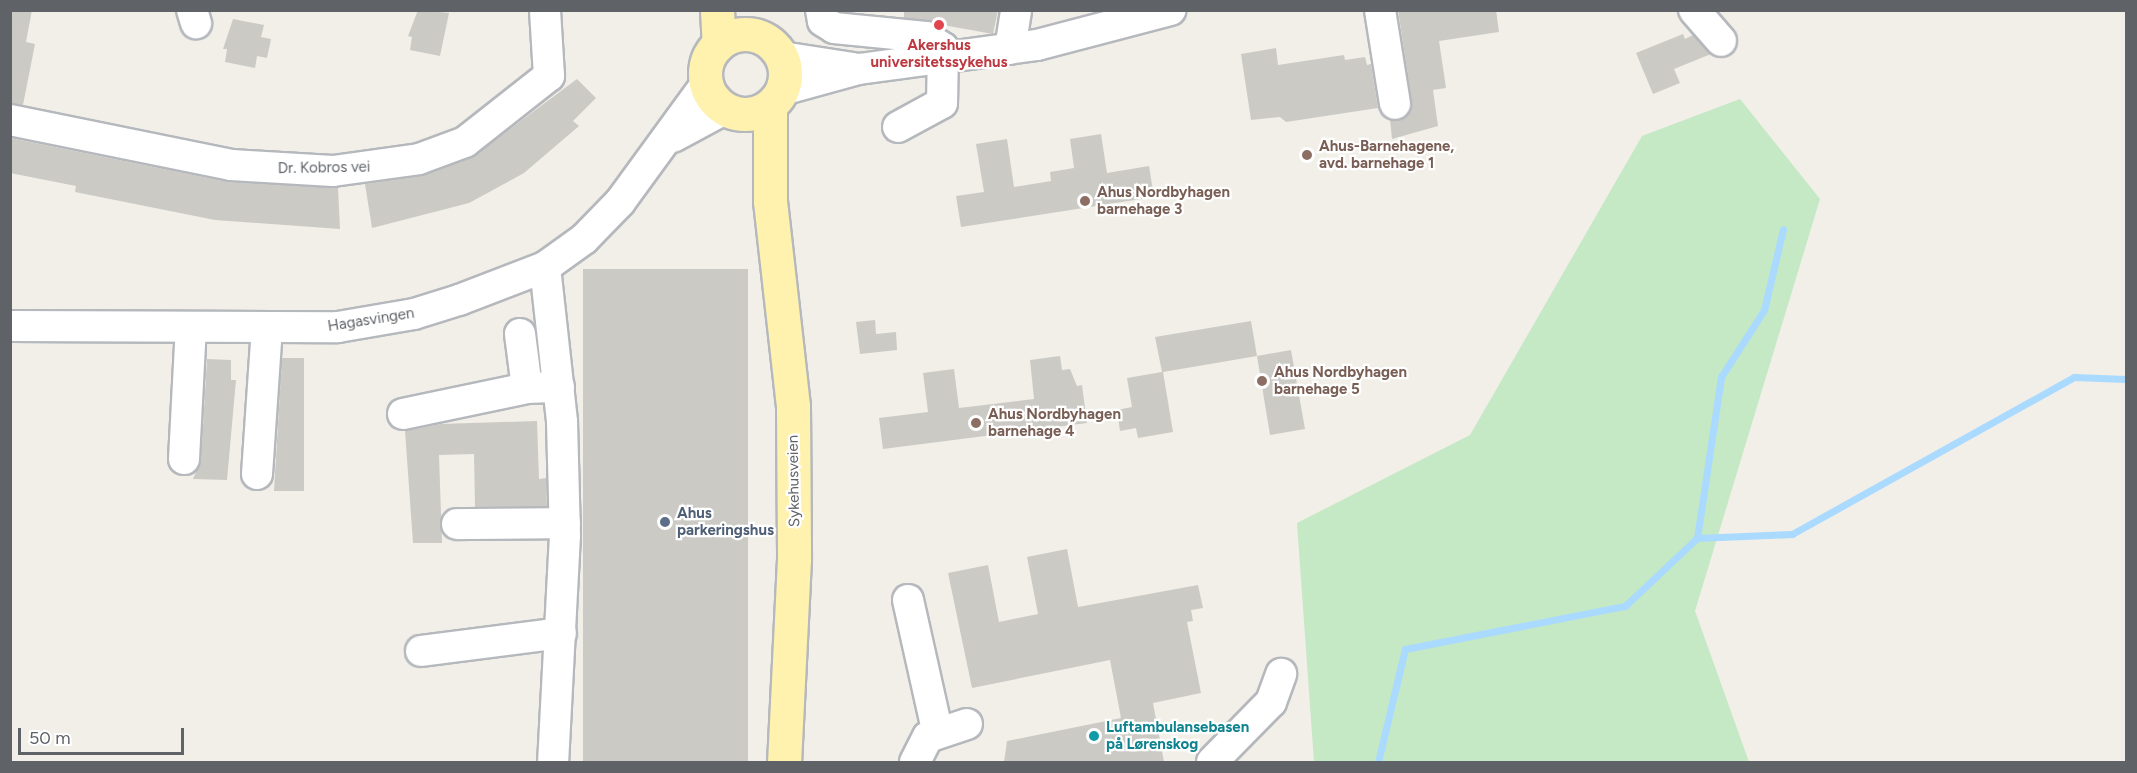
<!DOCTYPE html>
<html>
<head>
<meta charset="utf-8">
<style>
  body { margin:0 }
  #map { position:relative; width:2137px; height:773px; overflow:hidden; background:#f1efe8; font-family:Figtree,sans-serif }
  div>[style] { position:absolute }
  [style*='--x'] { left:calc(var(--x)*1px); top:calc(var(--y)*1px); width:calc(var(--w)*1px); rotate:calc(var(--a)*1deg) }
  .green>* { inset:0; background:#c5e8c5 }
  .stream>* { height:7px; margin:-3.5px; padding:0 3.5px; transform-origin:3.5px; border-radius:3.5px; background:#aadaff }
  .building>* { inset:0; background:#cccac5; transform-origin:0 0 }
  .roads { filter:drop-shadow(2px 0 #b5b8bc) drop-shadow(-2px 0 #b5b8bc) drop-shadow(0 2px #b5b8bc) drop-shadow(0 -2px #b5b8bc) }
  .minor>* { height:30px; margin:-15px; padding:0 15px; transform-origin:15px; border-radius:15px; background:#fff }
  .major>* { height:33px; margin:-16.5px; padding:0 16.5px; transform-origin:16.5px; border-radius:16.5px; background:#fff2af }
  .major>.ring { margin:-16.5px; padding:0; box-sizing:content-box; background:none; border:33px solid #fff2af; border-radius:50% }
  .dots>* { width:16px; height:16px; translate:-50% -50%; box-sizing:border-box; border:3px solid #fff; border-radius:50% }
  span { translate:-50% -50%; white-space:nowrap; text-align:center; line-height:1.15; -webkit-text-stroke:4.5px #fff; paint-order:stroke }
  .health-label { font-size:15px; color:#be3a42; font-weight:700 }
  .education-label { font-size:15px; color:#785e54; font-weight:700 }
  .left { translate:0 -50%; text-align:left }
  .street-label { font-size:15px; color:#5f6368 }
  .service-label { font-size:15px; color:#4e5e75; font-weight:700 }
  .culture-label { font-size:15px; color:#0d838f; font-weight:700 }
  .frame { position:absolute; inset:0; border:12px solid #5f6368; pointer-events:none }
  .scale { position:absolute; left:18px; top:728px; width:166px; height:27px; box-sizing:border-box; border:3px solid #5f6368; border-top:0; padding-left:8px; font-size:18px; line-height:21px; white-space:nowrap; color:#5f6368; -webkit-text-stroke:4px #fff; paint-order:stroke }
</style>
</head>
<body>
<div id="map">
  <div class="green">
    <i style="clip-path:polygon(1740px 99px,1820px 199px,1695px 611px,1749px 762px,1314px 762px,1297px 523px,1470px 435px,1642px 136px)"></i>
  </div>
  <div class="stream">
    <i style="--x:1697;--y:538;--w:163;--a:-81.5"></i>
    <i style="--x:1721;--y:377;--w:80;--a:-57.3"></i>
    <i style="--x:1764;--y:310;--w:83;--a:-76.8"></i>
    <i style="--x:1378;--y:762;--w:116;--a:-76.6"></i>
    <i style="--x:1405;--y:649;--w:224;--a:-11.1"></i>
    <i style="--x:1625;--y:606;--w:99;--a:-43.4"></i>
    <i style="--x:1697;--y:538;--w:95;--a:-2.4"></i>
    <i style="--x:1792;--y:534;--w:323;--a:-29.1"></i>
    <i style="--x:2074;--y:377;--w:52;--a:2.2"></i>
  </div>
  <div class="building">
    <i style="clip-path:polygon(10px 10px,32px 10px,26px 42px,35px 44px,23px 105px,10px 103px)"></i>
    <i style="clip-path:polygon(418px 10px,449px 13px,440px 56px,410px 50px,412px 37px,408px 36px)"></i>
    <i style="clip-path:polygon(904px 10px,998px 10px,993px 34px,904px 18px)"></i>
    <i style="clip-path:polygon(1398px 10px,1496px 10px,1499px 32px,1439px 41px,1446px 88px,1433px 90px,1438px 126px,1392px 139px,1390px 120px,1406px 117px,1412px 102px)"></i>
    <i style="clip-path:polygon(233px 19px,264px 25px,261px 37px,271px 39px,267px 58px,257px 56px,255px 68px,225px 62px,227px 49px,223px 49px)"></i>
    <i style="clip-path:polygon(1683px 34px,1685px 39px,1693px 35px,1711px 54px,1674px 69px,1680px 83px,1653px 94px,1636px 53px)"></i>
    <i style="clip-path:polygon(1276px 48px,1278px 65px,1344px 55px,1345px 60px,1365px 57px,1367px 65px,1371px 64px,1378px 108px,1286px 122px,1280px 117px,1251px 120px,1241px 54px)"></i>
    <i style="clip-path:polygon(577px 79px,596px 98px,573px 121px,579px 126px,524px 173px,469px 203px,372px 228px,365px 184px,422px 176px,471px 158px)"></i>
    <i style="clip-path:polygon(1101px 134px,1107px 173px,1149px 166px,1154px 197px,961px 227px,956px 196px,984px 192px,976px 144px,1007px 139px,1014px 187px,1051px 181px,1050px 172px,1074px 168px,1070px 139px)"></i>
    <i style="clip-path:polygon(10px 138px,228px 182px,338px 188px,340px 229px,215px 220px,75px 192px,76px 186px,10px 173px)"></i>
    <i style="left:748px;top:269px;width:493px;height:165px;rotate:90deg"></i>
    <i style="clip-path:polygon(875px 320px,876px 334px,896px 332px,897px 350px,860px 354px,856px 322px)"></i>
    <i style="clip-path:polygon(1251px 321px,1257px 356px,1291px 350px,1305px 429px,1270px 435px,1257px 356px,1163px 372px,1173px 432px,1138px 438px,1136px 428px,1120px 431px,1117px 410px,1132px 407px,1127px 378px,1162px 372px,1155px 337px)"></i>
    <i style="clip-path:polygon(1060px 356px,1062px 370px,1070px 369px,1077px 386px,1082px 385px,1087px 423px,883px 449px,879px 418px,928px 412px,923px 373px,954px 369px,959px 408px,1034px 399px,1030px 360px)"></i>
    <i style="clip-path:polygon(282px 358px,304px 358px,304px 491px,274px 491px)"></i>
    <i style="clip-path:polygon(207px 359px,231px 360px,231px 380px,236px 380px,227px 480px,193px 479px,201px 460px)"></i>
    <i style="clip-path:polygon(537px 421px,539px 479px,546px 478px,547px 506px,475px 507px,474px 454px,439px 455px,442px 543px,413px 543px,405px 431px,441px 424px)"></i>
    <i style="clip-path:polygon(1067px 549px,1078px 607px,1198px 585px,1203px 608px,1191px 610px,1193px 621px,1187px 622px,1201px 693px,1153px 703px,1164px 762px,1004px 762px,1007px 741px,1121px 718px,1110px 660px,972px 688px,948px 573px,988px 565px,999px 622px,1038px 614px,1027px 557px)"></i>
  </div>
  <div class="roads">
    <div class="minor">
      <i style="--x:192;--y:10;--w:14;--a:73"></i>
      <i style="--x:821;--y:10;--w:11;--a:80"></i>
      <i style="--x:823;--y:21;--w:13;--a:32"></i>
      <i style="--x:834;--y:28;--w:92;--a:5.6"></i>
      <i style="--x:926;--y:37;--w:20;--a:33"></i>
      <i style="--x:943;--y:48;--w:55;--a:91"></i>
      <i style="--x:942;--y:103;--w:50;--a:151.4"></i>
      <i style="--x:1380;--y:10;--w:95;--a:80.9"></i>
      <i style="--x:1694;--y:10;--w:41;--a:48.9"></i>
      <i style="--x:1010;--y:49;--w:39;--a:-81"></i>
      <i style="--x:782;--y:57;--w:72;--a:8.8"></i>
      <i style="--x:782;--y:90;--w:80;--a:-15.3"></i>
      <i style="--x:859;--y:69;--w:180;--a:-7.7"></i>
      <i style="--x:1037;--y:45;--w:138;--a:-14.7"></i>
      <i style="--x:10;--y:120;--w:226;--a:11.5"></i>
      <i style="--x:231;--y:165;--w:102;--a:3.4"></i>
      <i style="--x:333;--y:171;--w:87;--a:-7.9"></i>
      <i style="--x:419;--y:159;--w:49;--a:-20.3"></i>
      <i style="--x:465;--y:142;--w:107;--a:-38.2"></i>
      <i style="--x:549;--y:76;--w:66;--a:-93.5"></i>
      <i style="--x:673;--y:137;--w:59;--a:-28.3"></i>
      <i style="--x:545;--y:267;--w:156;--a:83.7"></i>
      <i style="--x:562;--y:422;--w:113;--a:88.5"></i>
      <i style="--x:565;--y:535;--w:227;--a:93"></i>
      <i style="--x:10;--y:326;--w:328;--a:0.2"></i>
      <i style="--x:338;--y:327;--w:77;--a:-9.7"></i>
      <i style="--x:414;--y:314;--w:47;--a:-17.3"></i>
      <i style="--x:459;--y:300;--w:92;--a:-21"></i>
      <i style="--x:545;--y:267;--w:48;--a:-35.7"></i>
      <i style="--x:584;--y:239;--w:52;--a:-45.8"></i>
      <i style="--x:620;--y:202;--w:146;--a:-53.9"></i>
      <i style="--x:520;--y:334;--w:54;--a:82.6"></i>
      <i style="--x:403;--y:414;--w:127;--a:-11.8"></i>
      <i style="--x:527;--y:388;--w:32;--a:-2"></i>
      <i style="--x:184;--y:459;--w:132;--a:-87"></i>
      <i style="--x:257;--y:474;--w:146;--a:-86.1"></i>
      <i style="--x:457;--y:524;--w:108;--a:-0.5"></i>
      <i style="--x:908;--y:600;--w:133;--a:77.4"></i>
      <i style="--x:421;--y:651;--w:141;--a:-7.3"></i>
      <i style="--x:915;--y:762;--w:28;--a:-63"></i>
      <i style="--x:928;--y:737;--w:41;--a:-18.4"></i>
      <i style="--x:1212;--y:762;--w:84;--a:-45.5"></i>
      <i style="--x:1271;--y:702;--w:30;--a:-70"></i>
    </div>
    <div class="major">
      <i style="--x:717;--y:10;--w:34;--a:87"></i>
      <i class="ring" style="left:705px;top:34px;width:47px;height:47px"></i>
      <i style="--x:770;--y:106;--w:95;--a:90"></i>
      <i style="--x:770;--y:201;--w:207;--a:83.6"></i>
      <i style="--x:793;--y:407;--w:152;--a:89.6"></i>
      <i style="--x:794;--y:559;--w:203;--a:92.8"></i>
    </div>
  </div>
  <div class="dots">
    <i style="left:939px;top:25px;background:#e0444e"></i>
    <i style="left:1307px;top:155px;background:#8d6e63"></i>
    <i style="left:1085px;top:201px;background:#8d6e63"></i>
    <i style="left:1262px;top:381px;background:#8d6e63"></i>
    <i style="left:976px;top:423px;background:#8d6e63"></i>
    <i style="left:665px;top:522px;background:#5c6f8a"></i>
    <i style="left:1094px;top:736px;background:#0f9aa8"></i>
  </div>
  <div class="health-label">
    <span style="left:939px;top:54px">Akershus<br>universitetssykehus</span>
  </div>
  <div class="education-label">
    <span class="left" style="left:1319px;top:155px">Ahus-Barnehagene,<br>avd. barnehage 1</span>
    <span class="left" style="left:1097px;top:201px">Ahus Nordbyhagen<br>barnehage 3</span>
    <span class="left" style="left:1274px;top:381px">Ahus Nordbyhagen<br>barnehage 5</span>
    <span class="left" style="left:988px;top:423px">Ahus Nordbyhagen<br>barnehage 4</span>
  </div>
  <div class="street-label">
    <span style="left:324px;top:168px;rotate:-1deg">Dr. Kobros vei</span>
    <span style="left:371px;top:320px;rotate:-9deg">Hagasvingen</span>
    <span style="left:794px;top:481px;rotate:-91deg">Sykehusveien</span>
  </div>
  <div class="service-label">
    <span class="left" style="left:677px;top:522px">Ahus<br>parkeringshus</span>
  </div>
  <div class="culture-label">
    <span class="left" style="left:1106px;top:736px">Luftambulansebasen<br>på Lørenskog</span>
  </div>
  <div class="frame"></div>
  <div class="scale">50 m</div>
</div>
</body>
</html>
